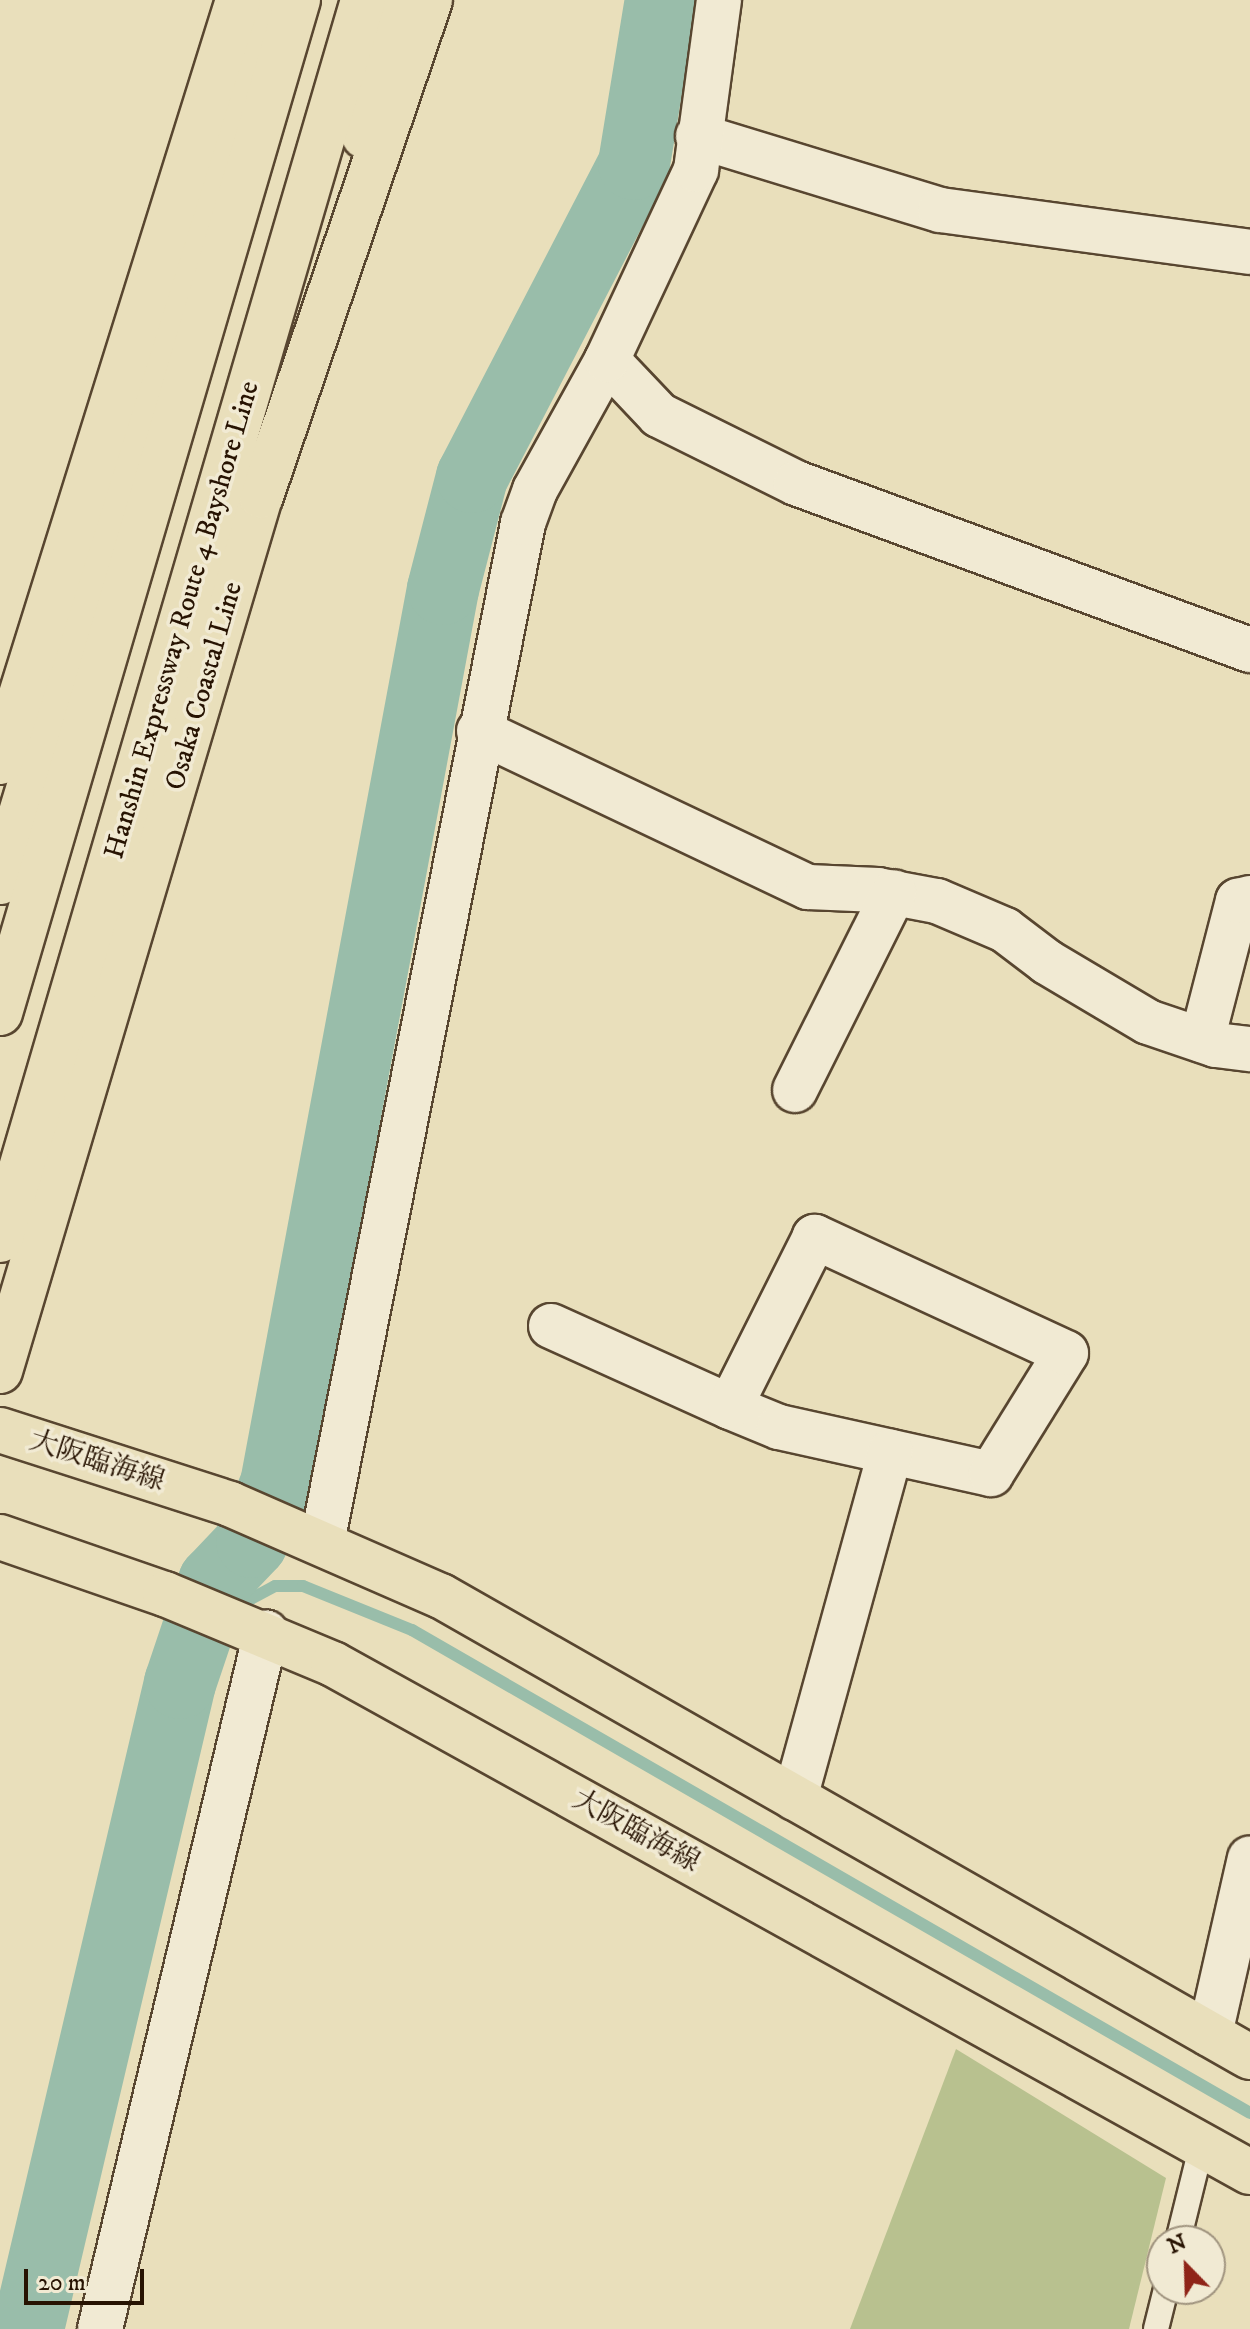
<!DOCTYPE html>
<html>
<head>
<meta charset="utf-8">
<style>
  body { margin:0 }
  #map { position:relative; width:1250px; height:2329px; overflow:hidden; background:#e9dfbb; font-family:"IM FELL DW Pica","Noto Serif JP",serif }
  div>[style] { position:absolute }
  [style*='--x'] { left:calc(var(--x)*1px); top:calc(var(--y)*1px); width:calc(var(--w)*1px); rotate:calc(var(--a)*1deg) }
  .green>* { inset:0; background:#b8c18f }
  .stream>* { height:12px; margin:-6px; padding:0 6px; transform-origin:6px; border-radius:6px; background:#99bdaa }
  .river>* { height:72px; margin:-36px; padding:0 36px; transform-origin:36px; border-radius:36px; background:#99bdaa }
  .roads { filter:drop-shadow(2px 0 #584630) drop-shadow(-2px 0 #584630) drop-shadow(0 2px #584630) drop-shadow(0 -2px #584630) }
  .lane>* { height:24px; margin:-12px; padding:0 12px; transform-origin:12px; border-radius:12px; background:#f1ead3 }
  .street>* { height:44px; margin:-22px; padding:0 22px; transform-origin:22px; border-radius:22px; background:#f1ead3 }
  .primary>* { height:44px; margin:-22px; padding:0 22px; transform-origin:22px; border-radius:22px; background:#e9dfbb }
  .highway>* { height:44px; margin:-22px; padding:0 22px; transform-origin:22px; border-radius:22px; background:#e9dfbb }
  span { translate:-50% -50%; white-space:nowrap; text-align:center; line-height:1.15; -webkit-text-stroke:7px #f1ead3; paint-order:stroke }
  .street-label { font-size:28px; color:#271302 }
  .north { position:absolute; left:1146px; top:2225px; width:80px; height:80px; box-sizing:border-box; background:#f1ead3; border:2px solid #a0947f; border-radius:50%; rotate:337deg; font-size:22px; font-weight:700; line-height:32px; text-align:center; color:#271302 }
  .north::after { content:''; display:block; margin:auto; width:28px; height:36px; background:#8f2418; clip-path:polygon(50% 0,100% 100%,50% 72%,0 100%) }
  .scale { position:absolute; left:24px; top:2269px; width:120px; height:36px; box-sizing:border-box; border:4px solid #271302; border-top:0; padding-left:10px; font-size:24px; line-height:28px; white-space:nowrap; color:#271302; -webkit-text-stroke:6px #f1ead3; paint-order:stroke }
</style>
</head>
<body>
<div id="map">
  <div class="green">
    <i style="clip-path:polygon(956px 2049px,1166px 2178px,1129px 2329px,850px 2329px)"></i>
  </div>
  <div class="stream">
    <i style="--x:230;--y:1610;--w:51;--a:-28.1"></i>
    <i style="--x:275;--y:1586;--w:28;--a:0"></i>
    <i style="--x:303;--y:1586;--w:118;--a:22"></i>
    <i style="--x:412;--y:1630;--w:967;--a:29.96"></i>
    <i style="--x:180;--y:1683;--w:70;--a:-56.1"></i>
  </div>
  <div class="river">
    <i style="--x:28;--y:2329;--w:664;--a:-76.76"></i>
    <i style="--x:180;--y:1683;--w:107;--a:-71.4"></i>
    <i style="--x:214;--y:1582;--w:55;--a:-46.5"></i>
    <i style="--x:252;--y:1542;--w:63;--a:-67.5"></i>
    <i style="--x:276;--y:1484;--w:910;--a:-79.43"></i>
    <i style="--x:443;--y:589;--w:116;--a:-75.5"></i>
    <i style="--x:472;--y:477;--w:352;--a:-62.6"></i>
    <i style="--x:634;--y:164;--w:166;--a:-80.7"></i>
  </div>
  <div class="roads">
    <div class="lane">
      <i style="--x:1178;--y:2241;--w:100;--a:-76.1"></i>
      <i style="--x:1156;--y:2329;--w:41;--a:-76"></i>
    </div>
    <div class="street">
      <i style="--x:698;--y:136;--w:253;--a:17"></i>
      <i style="--x:940;--y:210;--w:313;--a:7.7"></i>
      <i style="--x:607;--y:360;--w:76;--a:46.6"></i>
      <i style="--x:659;--y:415;--w:153;--a:26.4"></i>
      <i style="--x:796;--y:483;--w:484;--a:20.2"></i>
      <i style="--x:479;--y:731;--w:364;--a:25.4"></i>
      <i style="--x:808;--y:887;--w:70;--a:2.5"></i>
      <i style="--x:878;--y:890;--w:60;--a:10.6"></i>
      <i style="--x:937;--y:901;--w:74;--a:23.1"></i>
      <i style="--x:1005;--y:930;--w:53;--a:37.3"></i>
      <i style="--x:1047;--y:962;--w:117;--a:30.7"></i>
      <i style="--x:1148;--y:1022;--w:72;--a:18.7"></i>
      <i style="--x:1216;--y:1045;--w:34;--a:7"></i>
      <i style="--x:1202;--y:1040;--w:144;--a:-75.5"></i>
      <i style="--x:1238;--y:901;--w:12;--a:-14"></i>
      <i style="--x:795;--y:1090;--w:221;--a:-63.4"></i>
      <i style="--x:551;--y:1326;--w:196;--a:24.3"></i>
      <i style="--x:730;--y:1407;--w:53;--a:22.2"></i>
      <i style="--x:779;--y:1427;--w:217;--a:12.5"></i>
      <i style="--x:991;--y:1474;--w:142;--a:-58.2"></i>
      <i style="--x:1066;--y:1353;--w:277;--a:-155.2"></i>
      <i style="--x:815;--y:1237;--w:190;--a:116.6"></i>
      <i style="--x:322;--y:1543;--w:1040;--a:-78.85"></i>
      <i style="--x:523;--y:523;--w:35;--a:-70"></i>
      <i style="--x:535;--y:490;--w:149;--a:-61"></i>
      <i style="--x:607;--y:360;--w:210;--a:-64.9"></i>
      <i style="--x:696;--y:170;--w:172;--a:-82.3"></i>
      <i style="--x:795;--y:1798;--w:359;--a:-74.6"></i>
      <i style="--x:1210;--y:2034;--w:180;--a:-77.2"></i>
      <i style="--x:100;--y:2329;--w:716;--a:-76.59"></i>
    </div>
    <div class="primary">
      <i style="--x:364;--y:136;--w:141;--a:-74"></i>
      <i style="--x:0;--y:882;--w:922;--a:-73.1"></i>
      <i style="--x:0;--y:1371;--w:950;--a:-73.43"></i>
      <i style="--x:0;--y:1430;--w:242;--a:17.8"></i>
      <i style="--x:230;--y:1504;--w:230;--a:23.6"></i>
      <i style="--x:441;--y:1596;--w:931;--a:29.68"></i>
      <i style="--x:0;--y:1537;--w:175;--a:19.1"></i>
      <i style="--x:165;--y:1594;--w:182;--a:22.6"></i>
      <i style="--x:333;--y:1664;--w:1048;--a:28.99"></i>
    </div>
    <div class="highway">
      <i style="--x:261;--y:496;--w:524;--a:-71.18"></i>
      <i style="--x:0;--y:762;--w:798;--a:-72.65"></i>
      <i style="--x:0;--y:1013;--w:1056;--a:-73.61"></i>
      <i style="--x:0;--y:1240;--w:1292;--a:-73.68"></i>
    </div>
  </div>
  <div class="street-label">
    <span style="left:182px;top:620px;rotate:-74deg">Hanshin Expressway Route 4 Bayshore Line</span>
    <span style="left:204px;top:686px;rotate:-74deg">Osaka Coastal Line</span>
    <span style="left:97px;top:1461px;rotate:18deg">大阪臨海線</span>
    <span style="left:636px;top:1831px;rotate:29deg">大阪臨海線</span>
  </div>
  <div class="north">N</div>
  <div class="scale">20 m</div>
</div>
</body>
</html>
